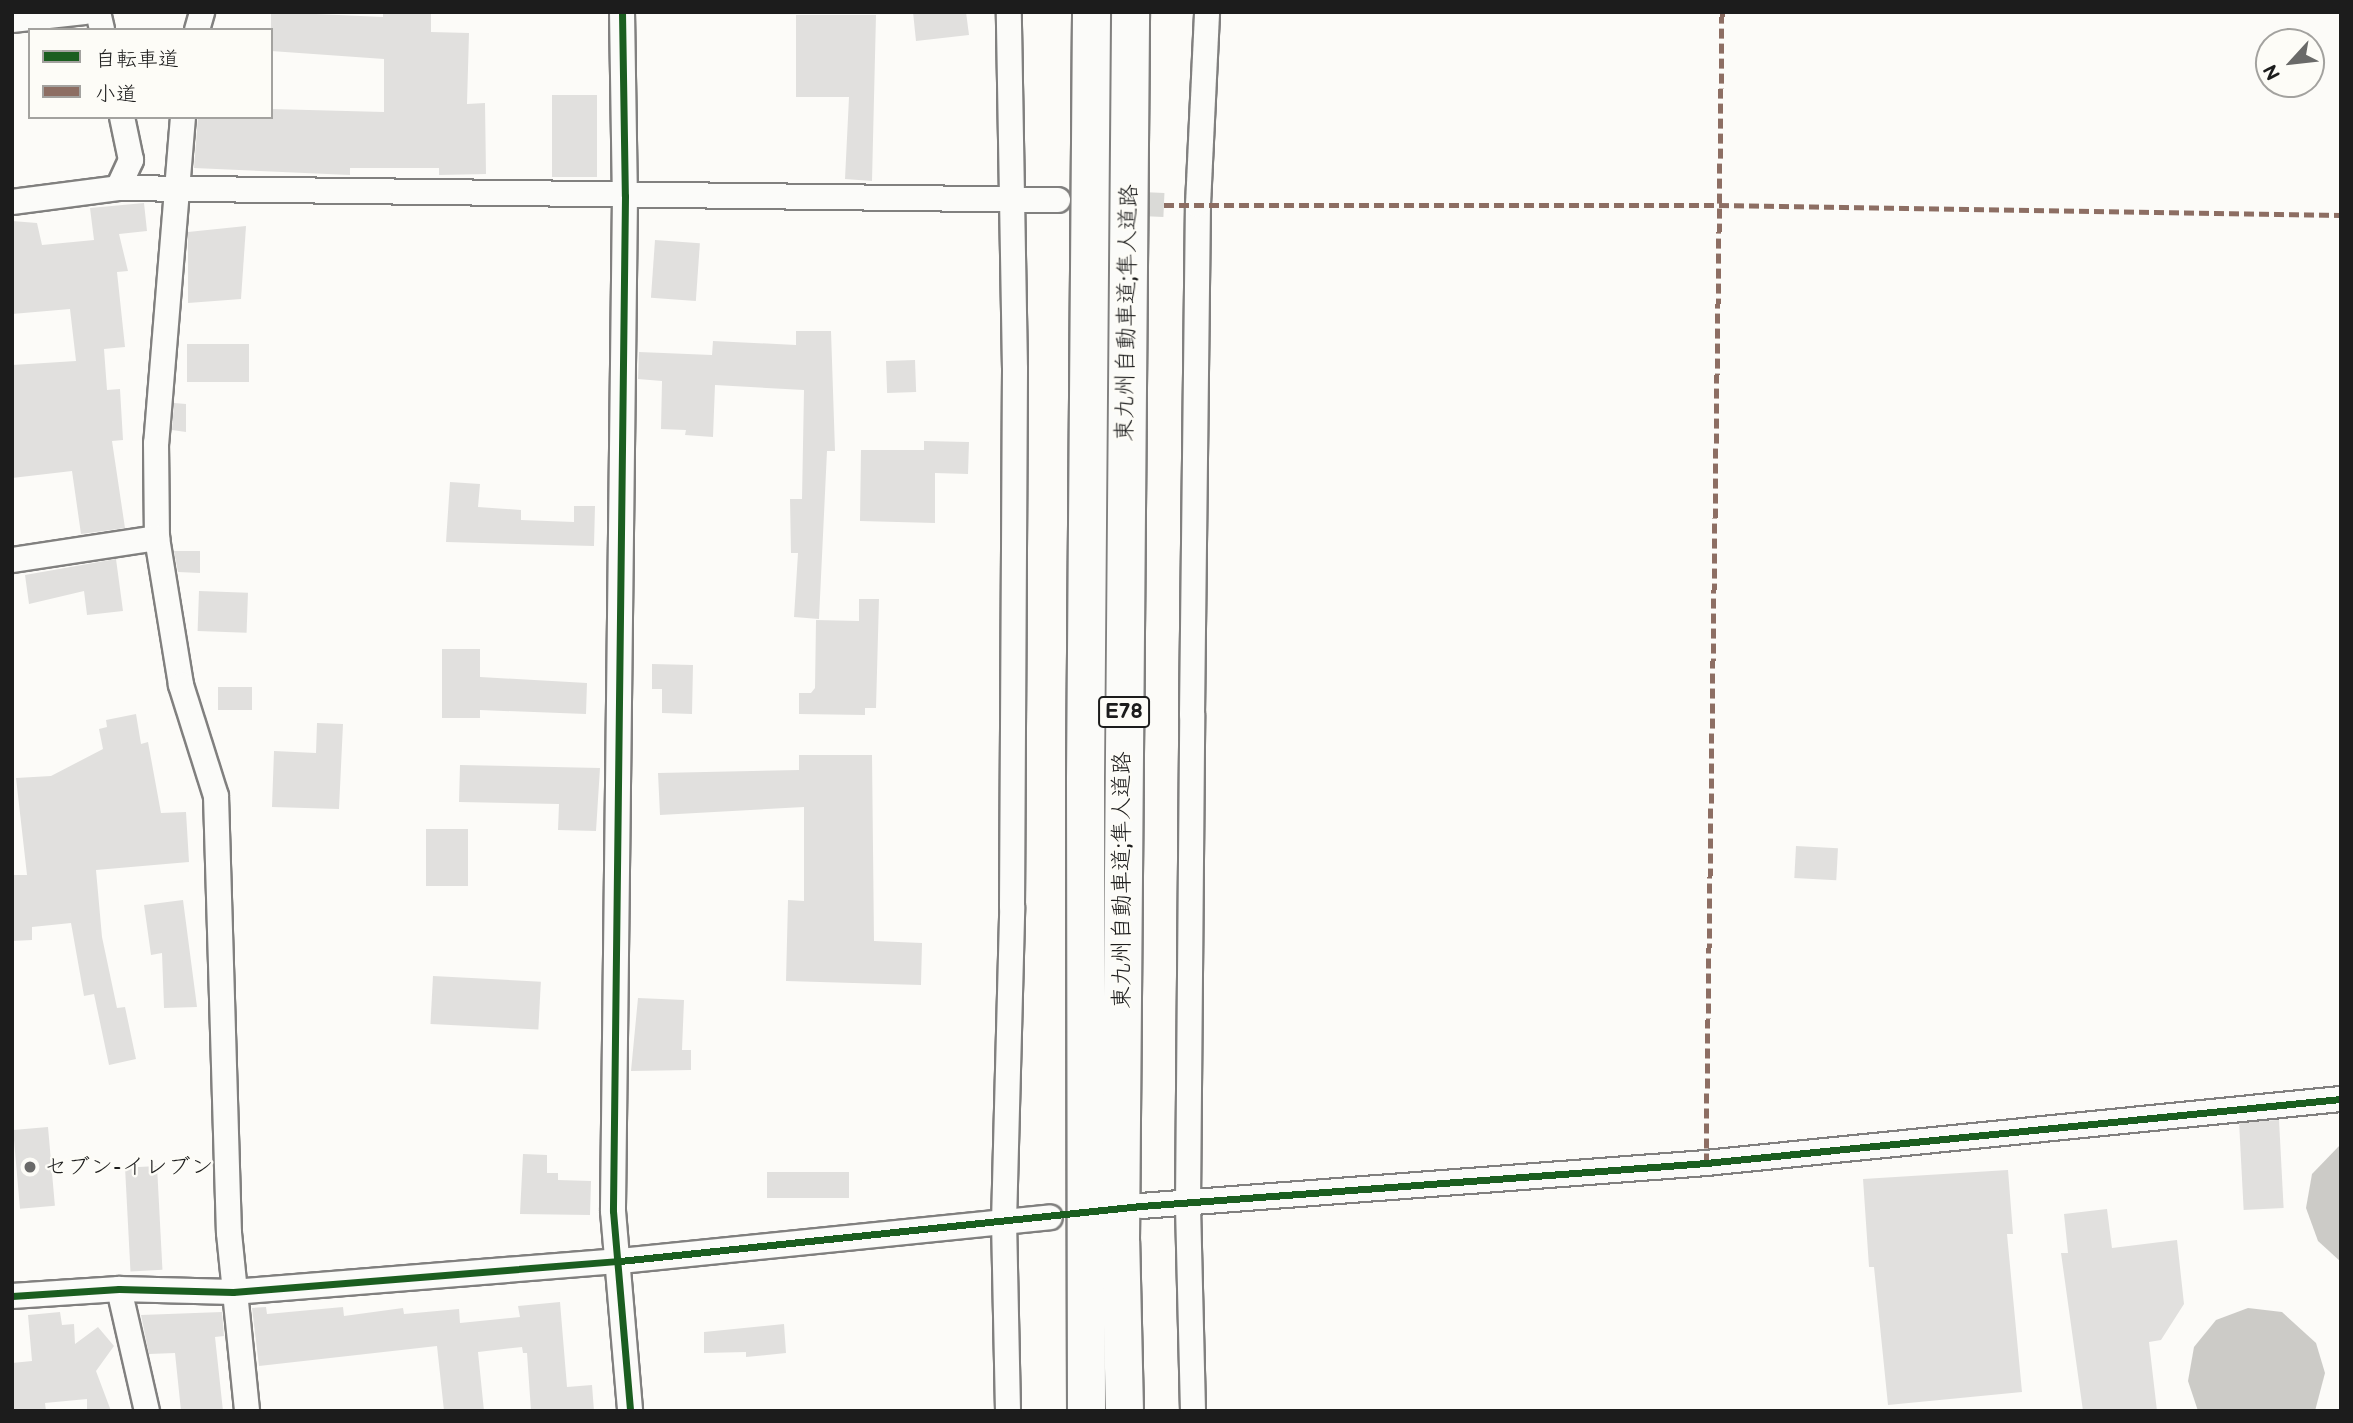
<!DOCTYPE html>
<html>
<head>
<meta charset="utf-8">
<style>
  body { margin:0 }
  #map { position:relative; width:2353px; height:1423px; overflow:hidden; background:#fcfbf8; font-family:"Balsamiq Sans","Klee One",sans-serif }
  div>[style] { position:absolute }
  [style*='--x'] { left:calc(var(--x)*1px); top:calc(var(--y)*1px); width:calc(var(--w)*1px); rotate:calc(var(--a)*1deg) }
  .water>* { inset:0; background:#cccbc7 }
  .building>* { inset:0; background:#e1e0de; transform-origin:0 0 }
  .minor-tunnel>* { height:24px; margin-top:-12px; transform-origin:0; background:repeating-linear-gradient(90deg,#dadad7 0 24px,transparent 0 36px) }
  .roads { filter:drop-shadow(2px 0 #81807f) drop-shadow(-2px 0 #81807f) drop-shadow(0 2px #81807f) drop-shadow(0 -2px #81807f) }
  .minor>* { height:24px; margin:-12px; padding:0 12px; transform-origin:12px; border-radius:12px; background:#fbfbf9 }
  .highway>* { height:37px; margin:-18.5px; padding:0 18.5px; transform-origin:18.5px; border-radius:18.5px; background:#fbfbf9 }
  .quiet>* { height:5px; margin-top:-2.5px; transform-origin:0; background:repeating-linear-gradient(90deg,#8d6e63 0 10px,transparent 0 15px) }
  .cycleway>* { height:7px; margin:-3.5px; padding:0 3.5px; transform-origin:3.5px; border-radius:3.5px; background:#1b5e20 }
  .dots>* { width:19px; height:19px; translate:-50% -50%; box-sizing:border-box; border:4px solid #fdfcf7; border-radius:50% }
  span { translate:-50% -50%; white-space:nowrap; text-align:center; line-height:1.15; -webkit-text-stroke:5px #fdfcf7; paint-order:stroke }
  .shield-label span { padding:2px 5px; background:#fdfcf7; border:2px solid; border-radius:5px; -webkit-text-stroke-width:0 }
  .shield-label { font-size:21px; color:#1c1c1c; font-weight:700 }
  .street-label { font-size:23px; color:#1c1c1c }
  .poi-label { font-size:23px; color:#1c1c1c }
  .left { translate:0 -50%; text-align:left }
  .frame { position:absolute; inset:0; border:14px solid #1c1c1c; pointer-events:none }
  .legend { position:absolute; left:28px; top:28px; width:245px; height:91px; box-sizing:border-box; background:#fdfcf7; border:2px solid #a3a29f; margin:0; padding:9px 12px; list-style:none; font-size:21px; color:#1c1c1c }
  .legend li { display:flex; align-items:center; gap:14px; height:35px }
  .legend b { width:35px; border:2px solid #a3a29f }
  .north { position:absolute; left:2255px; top:28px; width:70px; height:70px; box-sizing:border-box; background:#fdfcf7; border:2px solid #a3a29f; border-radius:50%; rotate:243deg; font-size:19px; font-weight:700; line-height:28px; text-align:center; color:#1c1c1c }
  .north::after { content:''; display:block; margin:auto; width:24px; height:32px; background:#6a6a69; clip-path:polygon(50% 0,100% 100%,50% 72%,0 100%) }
</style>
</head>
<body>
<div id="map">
  <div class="water">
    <i style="clip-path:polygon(2341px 1144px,2341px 1262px,2318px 1241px,2306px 1208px,2312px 1174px)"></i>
    <i style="clip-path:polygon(2248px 1308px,2282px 1312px,2316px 1343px,2325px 1373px,2315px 1411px,2198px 1411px,2188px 1381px,2194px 1347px,2216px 1320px)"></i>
  </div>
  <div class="building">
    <i style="clip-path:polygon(271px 12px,383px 17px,383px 13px,431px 13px,431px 32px,469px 33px,467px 104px,485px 103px,486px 174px,439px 175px,439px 168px,350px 168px,350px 175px,194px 168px,198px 117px,271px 117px,271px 109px,384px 112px,384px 59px,271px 51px)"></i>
    <i style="clip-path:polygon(913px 12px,966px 12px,969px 35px,916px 41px)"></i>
    <i style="clip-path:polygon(796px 15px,876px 15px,872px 181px,845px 179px,849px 97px,796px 97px)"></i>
    <i style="left:597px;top:95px;width:82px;height:45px;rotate:90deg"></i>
    <i style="clip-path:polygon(144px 203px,147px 231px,119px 234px,128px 271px,117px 272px,125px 347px,104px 349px,107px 390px,120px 389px,123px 440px,112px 441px,125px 528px,81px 534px,72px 471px,12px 478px,12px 365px,76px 361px,70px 309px,12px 314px,12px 221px,37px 223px,42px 245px,94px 240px,90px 208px)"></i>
    <i style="clip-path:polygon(246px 226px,241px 299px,188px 303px,188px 232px)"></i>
    <i style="left:655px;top:240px;width:45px;height:58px;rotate:4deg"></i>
    <i style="clip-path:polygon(796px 331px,831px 331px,835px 451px,827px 451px,819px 619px,794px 617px,798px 553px,791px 553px,790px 499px,802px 499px,804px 390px,715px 385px,713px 437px,685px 435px,686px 430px,661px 429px,662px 381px,638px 379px,639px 352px,712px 355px,713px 341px,796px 345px)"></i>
    <i style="left:187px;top:344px;width:62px;height:38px"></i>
    <i style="left:915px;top:360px;width:32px;height:29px;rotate:88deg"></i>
    <i style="clip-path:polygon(174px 403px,186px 404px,186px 432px,172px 430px)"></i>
    <i style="clip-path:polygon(924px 441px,969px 442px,968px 474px,935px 473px,935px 523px,860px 521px,861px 450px,924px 450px)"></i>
    <i style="clip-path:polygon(450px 482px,480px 484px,478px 507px,521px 510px,521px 520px,574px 522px,574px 506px,595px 506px,594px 546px,446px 542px)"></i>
    <i style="clip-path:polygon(174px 551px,200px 551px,200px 573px,178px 572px)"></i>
    <i style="clip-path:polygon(116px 559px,123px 611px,87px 615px,84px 591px,29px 604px,25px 575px)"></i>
    <i style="left:199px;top:591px;width:49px;height:40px;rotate:2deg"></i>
    <i style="clip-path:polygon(859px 599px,879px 599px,876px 708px,865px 708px,865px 715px,799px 714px,799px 693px,811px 693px,815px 688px,816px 620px,859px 621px)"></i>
    <i style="clip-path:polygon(442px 649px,480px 649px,480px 677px,587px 683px,586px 714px,480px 710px,480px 718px,442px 718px)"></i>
    <i style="clip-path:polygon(652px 664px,693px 665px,692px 714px,662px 713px,662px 689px,652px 689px)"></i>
    <i style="left:252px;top:687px;width:23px;height:34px;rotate:90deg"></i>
    <i style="clip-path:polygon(136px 714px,141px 744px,148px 742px,161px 813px,186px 812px,189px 862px,96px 870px,102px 937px,117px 1008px,125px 1007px,136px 1059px,109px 1065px,94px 994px,84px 996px,71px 923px,32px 927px,32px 940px,12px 941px,12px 875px,27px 875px,16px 778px,51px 776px,103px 749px,99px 729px,107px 727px,106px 720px)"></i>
    <i style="clip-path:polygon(317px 723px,343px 724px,339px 809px,272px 807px,274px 751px,316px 753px)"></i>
    <i style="clip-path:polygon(799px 755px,872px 755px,874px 941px,922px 943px,921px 985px,786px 981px,788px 900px,804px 901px,804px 807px,660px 815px,658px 773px,799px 770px)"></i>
    <i style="clip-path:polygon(460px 765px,600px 768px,596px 831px,558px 830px,559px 804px,459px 802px)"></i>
    <i style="left:426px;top:829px;width:42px;height:57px"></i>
    <i style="left:1796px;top:846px;width:42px;height:32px;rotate:3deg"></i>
    <i style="clip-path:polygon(183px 900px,197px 1007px,164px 1008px,162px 953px,151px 955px,144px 905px)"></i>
    <i style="left:433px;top:976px;width:108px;height:48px;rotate:3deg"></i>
    <i style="clip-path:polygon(638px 998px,684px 1000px,682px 1050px,691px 1050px,691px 1070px,631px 1071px)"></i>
    <i style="left:2279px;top:1120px;width:88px;height:40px;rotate:87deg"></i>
    <i style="left:48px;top:1127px;width:79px;height:35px;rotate:85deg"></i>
    <i style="clip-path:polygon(523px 1154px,547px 1155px,547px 1173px,558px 1173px,558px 1180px,591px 1181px,590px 1215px,520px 1214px)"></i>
    <i style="left:157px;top:1166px;width:104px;height:32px;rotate:87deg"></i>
    <i style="clip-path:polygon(2008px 1170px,2013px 1234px,2007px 1234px,2022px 1392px,1888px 1405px,1874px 1267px,1869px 1267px,1863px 1179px)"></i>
    <i style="left:849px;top:1172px;width:26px;height:82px;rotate:90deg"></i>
    <i style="clip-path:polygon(2107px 1209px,2112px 1248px,2177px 1240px,2184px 1304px,2161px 1340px,2149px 1342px,2157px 1411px,2083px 1411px,2061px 1253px,2068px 1253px,2064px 1214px)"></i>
    <i style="clip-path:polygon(560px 1302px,567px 1387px,592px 1385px,594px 1411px,531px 1411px,527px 1353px,523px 1353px,522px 1347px,478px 1352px,484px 1411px,444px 1411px,437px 1346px,259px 1366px,252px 1308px,266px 1307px,267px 1314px,343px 1307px,344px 1316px,403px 1308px,404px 1314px,459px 1309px,460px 1323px,520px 1317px,518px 1306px)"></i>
    <i style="clip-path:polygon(60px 1312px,62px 1325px,74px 1324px,75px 1344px,98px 1327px,114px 1346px,96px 1371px,111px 1411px,87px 1411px,87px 1399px,45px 1403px,46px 1411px,12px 1411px,12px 1363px,32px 1361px,28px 1315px)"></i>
    <i style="clip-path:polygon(222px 1312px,224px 1336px,215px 1337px,223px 1411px,181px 1411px,175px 1353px,149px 1354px,141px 1315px)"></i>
    <i style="clip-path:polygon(784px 1324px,786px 1353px,746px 1357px,746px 1352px,704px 1353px,704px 1332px)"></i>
  </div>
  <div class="minor-tunnel">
    <i style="--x:1074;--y:201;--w:90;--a:2.5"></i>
  </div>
  <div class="roads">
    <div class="minor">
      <i style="--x:98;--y:12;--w:18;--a:77"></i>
      <i style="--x:622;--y:12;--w:184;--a:89.1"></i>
      <i style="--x:625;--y:196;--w:1015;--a:90.68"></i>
      <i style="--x:613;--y:1211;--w:201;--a:85.1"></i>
      <i style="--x:12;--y:20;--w:73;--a:-6.3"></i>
      <i style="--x:197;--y:30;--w:19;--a:-74"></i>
      <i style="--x:183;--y:117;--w:327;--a:94.7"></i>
      <i style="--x:156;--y:443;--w:95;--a:89.4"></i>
      <i style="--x:157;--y:538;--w:149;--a:80.7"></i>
      <i style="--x:181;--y:685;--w:116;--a:72.5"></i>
      <i style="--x:216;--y:796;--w:437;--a:88.3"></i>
      <i style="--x:229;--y:1233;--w:179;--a:84.2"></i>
      <i style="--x:118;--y:188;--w:31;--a:-65"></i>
      <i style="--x:131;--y:160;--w:44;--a:-101.8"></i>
      <i style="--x:12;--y:202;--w:107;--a:-7.5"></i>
      <i style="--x:118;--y:188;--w:940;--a:0.73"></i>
      <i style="--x:12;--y:560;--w:147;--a:-8.6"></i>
      <i style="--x:1141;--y:1206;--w:567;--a:-4.35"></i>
      <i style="--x:1706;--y:1163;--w:638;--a:-5.76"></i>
      <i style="--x:119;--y:1289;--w:125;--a:77.1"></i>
      <i style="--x:12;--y:1296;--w:107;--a:-3.7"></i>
      <i style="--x:119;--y:1289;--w:114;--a:1.5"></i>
      <i style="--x:233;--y:1292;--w:388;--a:-4.6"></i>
      <i style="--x:620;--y:1261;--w:432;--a:-5.8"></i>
      <i style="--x:1008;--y:1411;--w:188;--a:-91.2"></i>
      <i style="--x:1004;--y:1223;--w:316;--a:-88.5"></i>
      <i style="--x:1012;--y:907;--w:538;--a:-89.68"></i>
      <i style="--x:1015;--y:369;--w:357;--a:-91"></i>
      <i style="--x:1193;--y:1411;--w:207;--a:-91.4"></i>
      <i style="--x:1188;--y:1204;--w:489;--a:-89.5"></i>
      <i style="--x:1192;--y:715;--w:510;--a:-89.33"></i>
      <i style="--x:1198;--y:205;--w:193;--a:-87.3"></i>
    </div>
    <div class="highway">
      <i style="--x:1086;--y:1411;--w:632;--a:-90.09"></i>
      <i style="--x:1085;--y:779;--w:767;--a:-89.55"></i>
      <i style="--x:1124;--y:1411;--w:170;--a:-91.3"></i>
      <i style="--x:1120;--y:1241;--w:1229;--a:-89.53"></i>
    </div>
  </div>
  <div class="quiet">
    <i style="--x:1164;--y:205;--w:555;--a:0"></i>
    <i style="--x:1719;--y:205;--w:622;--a:0.92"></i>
    <i style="--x:1706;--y:1163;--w:1151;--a:-89.2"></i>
  </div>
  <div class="cycleway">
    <i style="--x:622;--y:12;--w:184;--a:89.1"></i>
    <i style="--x:625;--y:196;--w:1015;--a:90.68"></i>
    <i style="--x:613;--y:1211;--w:201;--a:85.1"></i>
    <i style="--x:12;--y:1296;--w:107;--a:-3.7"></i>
    <i style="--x:119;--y:1289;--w:114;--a:1.5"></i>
    <i style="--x:233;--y:1292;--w:388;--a:-4.6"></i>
    <i style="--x:620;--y:1261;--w:524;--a:-6.03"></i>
    <i style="--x:1141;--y:1206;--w:567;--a:-4.35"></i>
    <i style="--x:1706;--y:1163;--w:638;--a:-5.76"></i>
  </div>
  <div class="dots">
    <i style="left:30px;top:1167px;background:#6a6a69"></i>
  </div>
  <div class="shield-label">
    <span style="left:1124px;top:712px">E78</span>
  </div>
  <div class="street-label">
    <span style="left:1127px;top:313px;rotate:-89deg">東九州自動車道;隼人道路</span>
    <span style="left:1122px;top:880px;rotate:-90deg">東九州自動車道;隼人道路</span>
  </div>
  <div class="poi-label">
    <span class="left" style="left:44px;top:1167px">セブン-イレブン</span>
  </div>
  <div class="frame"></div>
  <ul class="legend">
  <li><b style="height:9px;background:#1b5e20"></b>自転車道</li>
  <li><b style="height:9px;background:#8d6e63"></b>小道</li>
  </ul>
  <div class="north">N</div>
</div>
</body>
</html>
